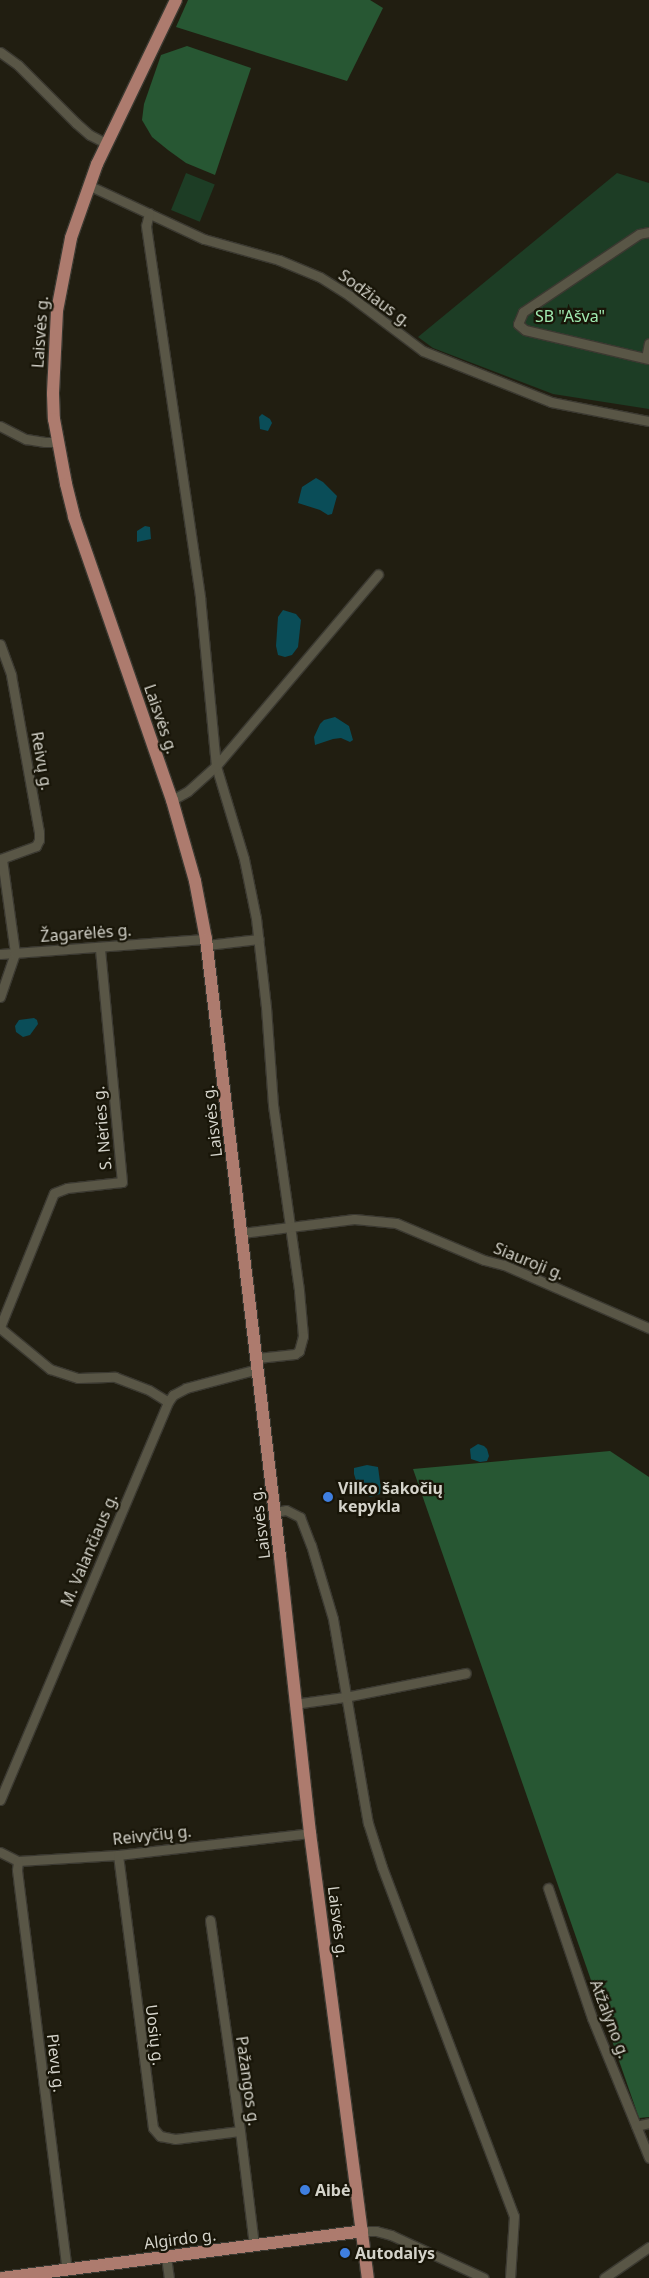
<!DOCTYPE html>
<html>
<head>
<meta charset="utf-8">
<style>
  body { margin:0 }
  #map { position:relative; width:649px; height:2278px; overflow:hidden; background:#211e11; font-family:"Noto Sans",sans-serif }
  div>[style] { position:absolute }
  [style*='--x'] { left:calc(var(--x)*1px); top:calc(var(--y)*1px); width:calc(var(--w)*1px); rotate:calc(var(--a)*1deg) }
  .green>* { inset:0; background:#1d3d25; transform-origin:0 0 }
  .forest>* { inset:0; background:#275733 }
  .water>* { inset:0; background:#0a4d58 }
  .roads { filter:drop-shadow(1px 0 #3b3931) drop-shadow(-1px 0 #3b3931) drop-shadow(0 1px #3b3931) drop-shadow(0 -1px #3b3931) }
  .minor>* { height:9px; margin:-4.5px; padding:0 4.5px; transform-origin:4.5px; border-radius:4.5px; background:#595646 }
  .primary>* { height:12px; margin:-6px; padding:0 6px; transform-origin:6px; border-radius:6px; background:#ad7b6e }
  .dots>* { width:14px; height:14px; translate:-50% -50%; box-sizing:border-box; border:2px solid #181508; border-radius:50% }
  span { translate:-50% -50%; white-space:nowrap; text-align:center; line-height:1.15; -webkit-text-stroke:4.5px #181508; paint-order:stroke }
  .street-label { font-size:16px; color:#d4d3ca }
  .park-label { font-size:16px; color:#a1ebb1 }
  .poi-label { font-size:16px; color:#d4d3ca; font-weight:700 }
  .left { translate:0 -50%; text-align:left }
</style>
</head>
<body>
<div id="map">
  <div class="green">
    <i style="left:186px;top:173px;width:31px;height:40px;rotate:22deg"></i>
    <i style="clip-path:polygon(617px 173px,649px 183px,649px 409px,553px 394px,433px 348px,418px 337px)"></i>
  </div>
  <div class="forest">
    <i style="clip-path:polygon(188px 0,370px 0,383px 8px,347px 81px,176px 27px)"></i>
    <i style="clip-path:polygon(187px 46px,251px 68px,215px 175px,186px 163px,168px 150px,152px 137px,142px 120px,144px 104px,161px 55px)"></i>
    <i style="clip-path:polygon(610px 1451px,649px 1477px,649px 2117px,639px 2118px,413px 1469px)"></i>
  </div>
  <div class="water">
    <i style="clip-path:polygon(262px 414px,270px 419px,272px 423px,268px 431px,260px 429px,259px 417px)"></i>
    <i style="clip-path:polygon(316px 478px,323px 482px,337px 496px,332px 514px,328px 515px,320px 510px,298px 503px,302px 487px)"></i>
    <i style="clip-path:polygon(145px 526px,150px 527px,151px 539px,137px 542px,137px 531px)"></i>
    <i style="clip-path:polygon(283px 610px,296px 614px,301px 620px,298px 647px,292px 655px,285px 657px,278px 655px,276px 646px,278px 617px)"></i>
    <i style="clip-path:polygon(335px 717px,349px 726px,353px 740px,350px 742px,341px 738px,333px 739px,315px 745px,314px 737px,320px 724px,324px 720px)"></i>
    <i style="clip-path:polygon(34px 1018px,37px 1020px,38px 1024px,30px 1035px,23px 1037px,16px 1032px,15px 1026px,19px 1020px)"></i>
    <i style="clip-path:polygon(478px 1444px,484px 1446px,487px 1449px,489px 1456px,487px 1461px,480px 1462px,471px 1459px,470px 1449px)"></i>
    <i style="clip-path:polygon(367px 1465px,378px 1467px,381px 1489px,380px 1494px,371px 1497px,360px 1493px,354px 1474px,354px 1468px)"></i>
  </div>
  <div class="roads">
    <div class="minor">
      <i style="--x:0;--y:52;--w:22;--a:36"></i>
      <i style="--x:18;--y:65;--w:82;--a:45"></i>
      <i style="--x:76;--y:123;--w:18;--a:41"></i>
      <i style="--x:90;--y:135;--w:18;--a:27"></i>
      <i style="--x:88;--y:185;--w:128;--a:25"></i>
      <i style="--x:204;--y:239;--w:78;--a:15.6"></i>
      <i style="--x:279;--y:260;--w:44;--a:22.5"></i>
      <i style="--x:320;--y:277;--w:36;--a:32"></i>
      <i style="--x:350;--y:296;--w:91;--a:37"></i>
      <i style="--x:423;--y:351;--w:138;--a:21.7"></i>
      <i style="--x:551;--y:402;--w:100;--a:11"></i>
      <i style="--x:149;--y:213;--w:13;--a:103"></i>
      <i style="--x:146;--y:226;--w:375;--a:81.7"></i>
      <i style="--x:200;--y:597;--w:170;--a:84.6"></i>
      <i style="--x:216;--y:766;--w:97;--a:73.2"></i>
      <i style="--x:244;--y:859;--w:60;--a:78.5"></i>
      <i style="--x:256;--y:918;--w:90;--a:83.6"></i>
      <i style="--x:266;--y:1007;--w:98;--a:85.9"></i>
      <i style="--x:273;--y:1105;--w:188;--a:82"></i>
      <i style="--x:299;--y:1291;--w:45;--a:84.9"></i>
      <i style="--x:303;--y:1336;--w:16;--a:105"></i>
      <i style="--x:299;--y:1351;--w:5;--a:143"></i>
      <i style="--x:295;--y:1354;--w:38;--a:174"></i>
      <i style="--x:649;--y:232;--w:10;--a:169"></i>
      <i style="--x:639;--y:234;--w:140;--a:146.1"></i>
      <i style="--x:523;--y:312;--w:13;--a:113"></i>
      <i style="--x:518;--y:324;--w:9;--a:41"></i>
      <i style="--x:525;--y:330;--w:127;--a:13.2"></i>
      <i style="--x:646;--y:358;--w:15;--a:-79"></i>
      <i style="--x:0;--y:426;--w:29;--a:27"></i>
      <i style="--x:26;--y:439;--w:19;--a:9"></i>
      <i style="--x:45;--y:442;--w:12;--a:0"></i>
      <i style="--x:0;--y:644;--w:33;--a:70"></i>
      <i style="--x:11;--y:675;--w:159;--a:79.9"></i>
      <i style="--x:39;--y:832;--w:8;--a:90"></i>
      <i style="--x:39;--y:840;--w:7;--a:117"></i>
      <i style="--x:36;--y:846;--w:38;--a:160"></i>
      <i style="--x:172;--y:800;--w:18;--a:-29"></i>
      <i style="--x:188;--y:791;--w:38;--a:-42"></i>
      <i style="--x:216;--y:766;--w:251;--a:-49.8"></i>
      <i style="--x:207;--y:945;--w:52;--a:-6.6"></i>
      <i style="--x:0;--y:954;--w:15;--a:-4"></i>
      <i style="--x:15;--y:953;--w:95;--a:-97.9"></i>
      <i style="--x:0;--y:997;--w:46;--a:-71.2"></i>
      <i style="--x:15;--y:953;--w:192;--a:-4.2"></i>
      <i style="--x:242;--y:1233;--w:113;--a:-7.1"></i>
      <i style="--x:354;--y:1219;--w:42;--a:5.4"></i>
      <i style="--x:396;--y:1223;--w:95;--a:22.8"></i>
      <i style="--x:484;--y:1260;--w:21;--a:14"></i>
      <i style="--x:504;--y:1265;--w:158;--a:23.5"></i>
      <i style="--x:0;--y:1327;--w:144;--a:-68.1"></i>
      <i style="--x:54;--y:1193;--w:14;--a:-21"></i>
      <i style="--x:67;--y:1188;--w:55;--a:-6.2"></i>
      <i style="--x:122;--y:1182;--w:235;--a:-95.4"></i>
      <i style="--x:0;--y:1328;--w:65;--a:39.4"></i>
      <i style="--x:50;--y:1369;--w:29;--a:18"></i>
      <i style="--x:78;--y:1378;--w:37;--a:-2"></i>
      <i style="--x:115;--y:1377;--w:36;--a:21"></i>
      <i style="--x:149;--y:1390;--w:22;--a:32"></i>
      <i style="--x:275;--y:1512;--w:11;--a:-10"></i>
      <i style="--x:286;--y:1510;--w:16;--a:27"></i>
      <i style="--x:300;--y:1517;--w:30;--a:69"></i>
      <i style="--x:311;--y:1545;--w:77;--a:73.4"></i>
      <i style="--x:333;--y:1619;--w:207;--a:80.3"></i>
      <i style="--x:368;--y:1823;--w:46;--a:72.3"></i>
      <i style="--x:382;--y:1867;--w:373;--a:69.3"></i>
      <i style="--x:514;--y:2216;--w:62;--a:93.7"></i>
      <i style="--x:294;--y:1704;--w:51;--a:-7.8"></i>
      <i style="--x:345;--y:1697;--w:123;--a:-11.2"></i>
      <i style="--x:0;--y:1800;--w:432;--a:-67.1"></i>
      <i style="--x:168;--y:1402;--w:9;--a:-54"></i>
      <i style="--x:173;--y:1395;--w:15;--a:-28"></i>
      <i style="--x:186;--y:1388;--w:74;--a:-14.8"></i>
      <i style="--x:0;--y:1852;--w:20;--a:27"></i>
      <i style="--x:18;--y:1861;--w:100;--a:-3.4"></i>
      <i style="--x:118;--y:1855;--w:193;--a:-6.5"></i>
      <i style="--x:118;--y:1855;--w:275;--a:82.7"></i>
      <i style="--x:153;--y:2128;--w:11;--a:49"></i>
      <i style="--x:160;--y:2136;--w:15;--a:11"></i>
      <i style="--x:175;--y:2139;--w:65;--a:-7"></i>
      <i style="--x:18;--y:1861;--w:9;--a:96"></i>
      <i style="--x:17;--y:1870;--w:403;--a:82.9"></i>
      <i style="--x:548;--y:1888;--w:137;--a:71.3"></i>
      <i style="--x:592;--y:2018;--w:151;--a:67.8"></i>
      <i style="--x:210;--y:1920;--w:213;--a:81.9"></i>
      <i style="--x:240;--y:2131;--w:115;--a:83"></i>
      <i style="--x:636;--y:2126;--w:13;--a:-13"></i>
      <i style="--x:362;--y:2231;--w:14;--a:0"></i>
      <i style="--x:376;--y:2231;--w:16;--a:15"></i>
      <i style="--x:391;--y:2235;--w:102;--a:24.8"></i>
      <i style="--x:166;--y:2257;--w:21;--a:82"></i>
      <i style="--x:604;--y:2278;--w:55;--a:-34.6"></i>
    </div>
    <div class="primary">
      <i style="--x:176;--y:0;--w:182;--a:115.7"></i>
      <i style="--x:97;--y:164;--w:78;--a:109.4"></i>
      <i style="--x:71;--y:238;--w:74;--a:100.9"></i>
      <i style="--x:57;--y:311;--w:83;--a:92.8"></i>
      <i style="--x:53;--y:394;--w:25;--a:88"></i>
      <i style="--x:54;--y:419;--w:66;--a:79.5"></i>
      <i style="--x:66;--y:484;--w:34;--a:76"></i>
      <i style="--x:74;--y:517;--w:299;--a:70.9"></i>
      <i style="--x:172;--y:800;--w:84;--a:74.1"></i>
      <i style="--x:195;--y:881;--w:59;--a:79.3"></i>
      <i style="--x:206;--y:939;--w:622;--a:83.17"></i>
      <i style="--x:280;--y:1557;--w:278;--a:83.8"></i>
      <i style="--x:310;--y:1833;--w:449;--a:82.6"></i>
      <i style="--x:2;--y:2278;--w:363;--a:-7.4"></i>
    </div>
  </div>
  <div class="dots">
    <i style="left:328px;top:1497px;background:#3f7fe0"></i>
    <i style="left:305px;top:2190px;background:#3f7fe0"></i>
    <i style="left:345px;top:2253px;background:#3f7fe0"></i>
  </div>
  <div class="street-label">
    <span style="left:375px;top:298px;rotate:36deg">Sodžiaus g.</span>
    <span style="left:40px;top:332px;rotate:-86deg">Laisvės g.</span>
    <span style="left:161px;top:719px;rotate:71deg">Laisvės g.</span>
    <span style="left:42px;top:761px;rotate:80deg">Reivų g.</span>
    <span style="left:86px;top:933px;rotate:-4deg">Žagarėlės g.</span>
    <span style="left:212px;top:1121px;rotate:-97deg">Laisvės g.</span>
    <span style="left:102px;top:1128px;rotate:-95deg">S. Nėries g.</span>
    <span style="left:529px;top:1261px;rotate:22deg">Siauroji g.</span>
    <span style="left:260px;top:1523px;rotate:-97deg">Laisvės g.</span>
    <span style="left:89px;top:1550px;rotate:-67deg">M. Valančiaus g.</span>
    <span style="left:152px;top:1835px;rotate:-6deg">Reivyčių g.</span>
    <span style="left:338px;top:1922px;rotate:83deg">Laisvės g.</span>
    <span style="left:610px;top:2019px;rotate:69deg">Atžalyno g.</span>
    <span style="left:155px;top:2035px;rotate:83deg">Uosių g.</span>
    <span style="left:56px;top:2063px;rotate:83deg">Pievų g.</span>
    <span style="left:248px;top:2081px;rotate:82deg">Pažangos g.</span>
    <span style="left:180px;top:2239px;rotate:-7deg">Algirdo g.</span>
  </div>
  <div class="park-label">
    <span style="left:570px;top:316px">SB "Ašva"</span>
  </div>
  <div class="poi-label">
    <span class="left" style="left:338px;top:1497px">Vilko šakočių<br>kepykla</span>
    <span class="left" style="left:315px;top:2190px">Aibė</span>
    <span class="left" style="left:355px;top:2253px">Autodalys</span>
  </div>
</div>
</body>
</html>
